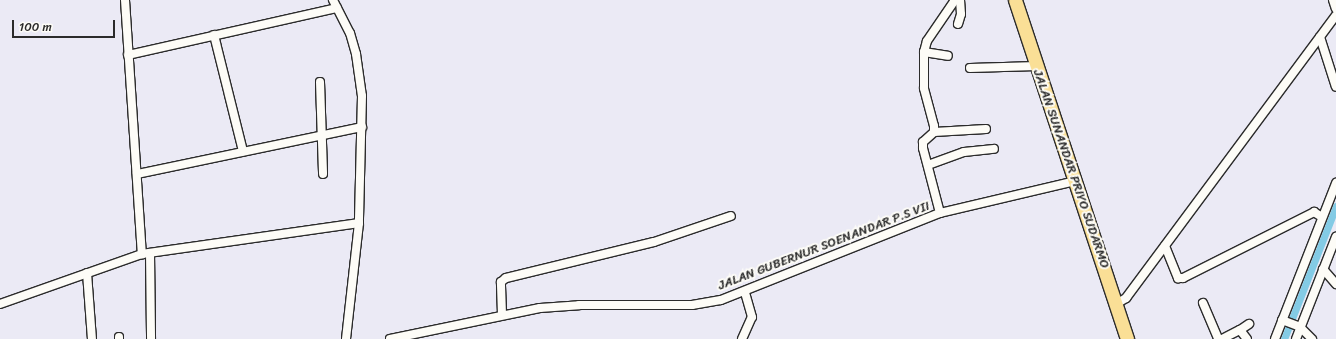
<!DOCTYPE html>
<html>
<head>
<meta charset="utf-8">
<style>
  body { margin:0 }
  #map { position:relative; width:1336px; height:339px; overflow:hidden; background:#ebeaf5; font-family:Sriracha,sans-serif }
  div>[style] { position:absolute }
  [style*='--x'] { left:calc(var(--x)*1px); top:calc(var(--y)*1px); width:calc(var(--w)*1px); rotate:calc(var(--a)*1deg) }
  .canal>* { height:7px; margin:-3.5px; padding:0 3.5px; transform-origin:3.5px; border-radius:3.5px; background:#83cbe5 }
  .roads { filter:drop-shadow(1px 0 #2b2b2b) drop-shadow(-1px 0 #2b2b2b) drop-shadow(0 1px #2b2b2b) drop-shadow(0 -1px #2b2b2b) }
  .minor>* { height:8px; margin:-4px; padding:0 4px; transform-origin:4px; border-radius:4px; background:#fdfcf7 }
  .trunk>* { height:13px; margin:-6.5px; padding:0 6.5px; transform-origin:6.5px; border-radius:6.5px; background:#fadf96 }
  span { translate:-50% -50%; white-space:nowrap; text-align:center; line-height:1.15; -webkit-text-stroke:4px #fdfcf7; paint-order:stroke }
  .street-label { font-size:13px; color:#2b2b2b }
  .scale { position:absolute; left:12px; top:20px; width:103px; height:18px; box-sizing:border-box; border:2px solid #2b2b2b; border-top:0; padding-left:5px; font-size:12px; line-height:14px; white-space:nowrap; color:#2b2b2b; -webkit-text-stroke:3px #fdfcf7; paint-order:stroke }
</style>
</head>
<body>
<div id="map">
  <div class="canal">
    <i style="--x:1284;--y:339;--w:143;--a:-68.6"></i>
  </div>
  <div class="roads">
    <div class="minor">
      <i style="--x:125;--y:0;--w:255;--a:86.2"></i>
      <i style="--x:333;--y:0;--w:37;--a:63"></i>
      <i style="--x:350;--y:33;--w:22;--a:74"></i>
      <i style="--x:356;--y:54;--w:42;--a:81.9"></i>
      <i style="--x:362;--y:96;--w:127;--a:91.4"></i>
      <i style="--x:359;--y:223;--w:117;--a:96.4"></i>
      <i style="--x:1333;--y:0;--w:9;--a:72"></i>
      <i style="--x:958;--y:24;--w:10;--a:-73"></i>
      <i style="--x:961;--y:14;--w:14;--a:-94"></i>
      <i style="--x:214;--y:35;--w:120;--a:76"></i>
      <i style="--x:1320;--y:37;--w:52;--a:72.3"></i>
      <i style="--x:924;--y:52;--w:24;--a:9"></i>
      <i style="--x:128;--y:55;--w:214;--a:-12.7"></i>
      <i style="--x:970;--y:68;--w:67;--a:-1.7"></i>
      <i style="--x:320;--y:82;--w:92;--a:88.1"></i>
      <i style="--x:934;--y:132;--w:52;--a:-3.3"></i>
      <i style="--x:928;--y:165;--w:38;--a:-20"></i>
      <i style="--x:964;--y:152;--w:30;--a:-6"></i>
      <i style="--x:137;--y:174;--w:230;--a:-11.8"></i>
      <i style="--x:940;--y:213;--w:67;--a:-104.7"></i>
      <i style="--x:923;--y:148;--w:6;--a:-90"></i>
      <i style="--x:923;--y:142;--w:15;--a:-42"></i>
      <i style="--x:934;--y:132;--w:6;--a:-90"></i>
      <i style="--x:934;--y:126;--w:39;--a:-105"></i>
      <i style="--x:924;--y:88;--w:36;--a:-90"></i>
      <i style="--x:924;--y:52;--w:11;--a:-75"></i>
      <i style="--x:927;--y:41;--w:50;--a:-55.7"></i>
      <i style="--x:1165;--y:246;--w:35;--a:68"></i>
      <i style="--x:1178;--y:278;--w:5;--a:0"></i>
      <i style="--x:1183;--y:278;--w:147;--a:-26.7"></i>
      <i style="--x:1314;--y:212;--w:9;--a:32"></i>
      <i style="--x:150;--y:253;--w:86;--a:89.3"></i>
      <i style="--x:1323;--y:269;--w:20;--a:49"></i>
      <i style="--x:87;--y:273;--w:66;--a:85.7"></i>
      <i style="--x:1203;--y:303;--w:39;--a:67"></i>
      <i style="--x:0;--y:304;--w:151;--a:-19.4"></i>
      <i style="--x:142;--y:254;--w:219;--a:-8.1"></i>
      <i style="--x:1116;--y:304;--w:12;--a:-31"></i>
      <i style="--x:1126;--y:298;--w:352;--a:-53.4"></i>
      <i style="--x:502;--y:314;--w:32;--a:-92"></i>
      <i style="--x:501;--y:282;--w:6;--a:-39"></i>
      <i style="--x:506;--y:278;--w:152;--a:-13.7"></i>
      <i style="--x:654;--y:242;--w:81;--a:-18.7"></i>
      <i style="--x:1282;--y:320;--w:19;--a:21"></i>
      <i style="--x:1300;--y:327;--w:17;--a:45"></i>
      <i style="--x:1240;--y:330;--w:11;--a:-34"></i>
      <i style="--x:119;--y:337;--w:2;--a:90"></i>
      <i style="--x:390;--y:339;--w:153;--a:-11.7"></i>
      <i style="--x:540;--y:308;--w:39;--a:-4"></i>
      <i style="--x:579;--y:305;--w:113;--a:0"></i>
      <i style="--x:692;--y:305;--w:29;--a:-10"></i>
      <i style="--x:721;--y:300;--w:236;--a:-21.7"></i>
      <i style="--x:940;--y:213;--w:139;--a:-13.3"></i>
      <i style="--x:742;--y:339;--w:24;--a:-66"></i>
      <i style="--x:752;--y:317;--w:26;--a:-106"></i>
      <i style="--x:1222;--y:339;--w:20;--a:-27"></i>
      <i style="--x:1240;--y:330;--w:11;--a:52"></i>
      <i style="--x:1275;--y:339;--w:168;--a:-68.6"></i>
      <i style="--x:1296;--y:339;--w:110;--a:-68.6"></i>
    </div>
    <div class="trunk">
      <i style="--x:1015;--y:0;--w:357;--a:71.7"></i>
    </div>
  </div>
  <div class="street-label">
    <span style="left:1071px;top:169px;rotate:71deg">JALAN SUNANDAR PRIYO SUDARMO</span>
    <span style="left:824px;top:246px;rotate:-21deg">JALAN GUBERNUR SOENANDAR P.S VII</span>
  </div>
  <div class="scale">100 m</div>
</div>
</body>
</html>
